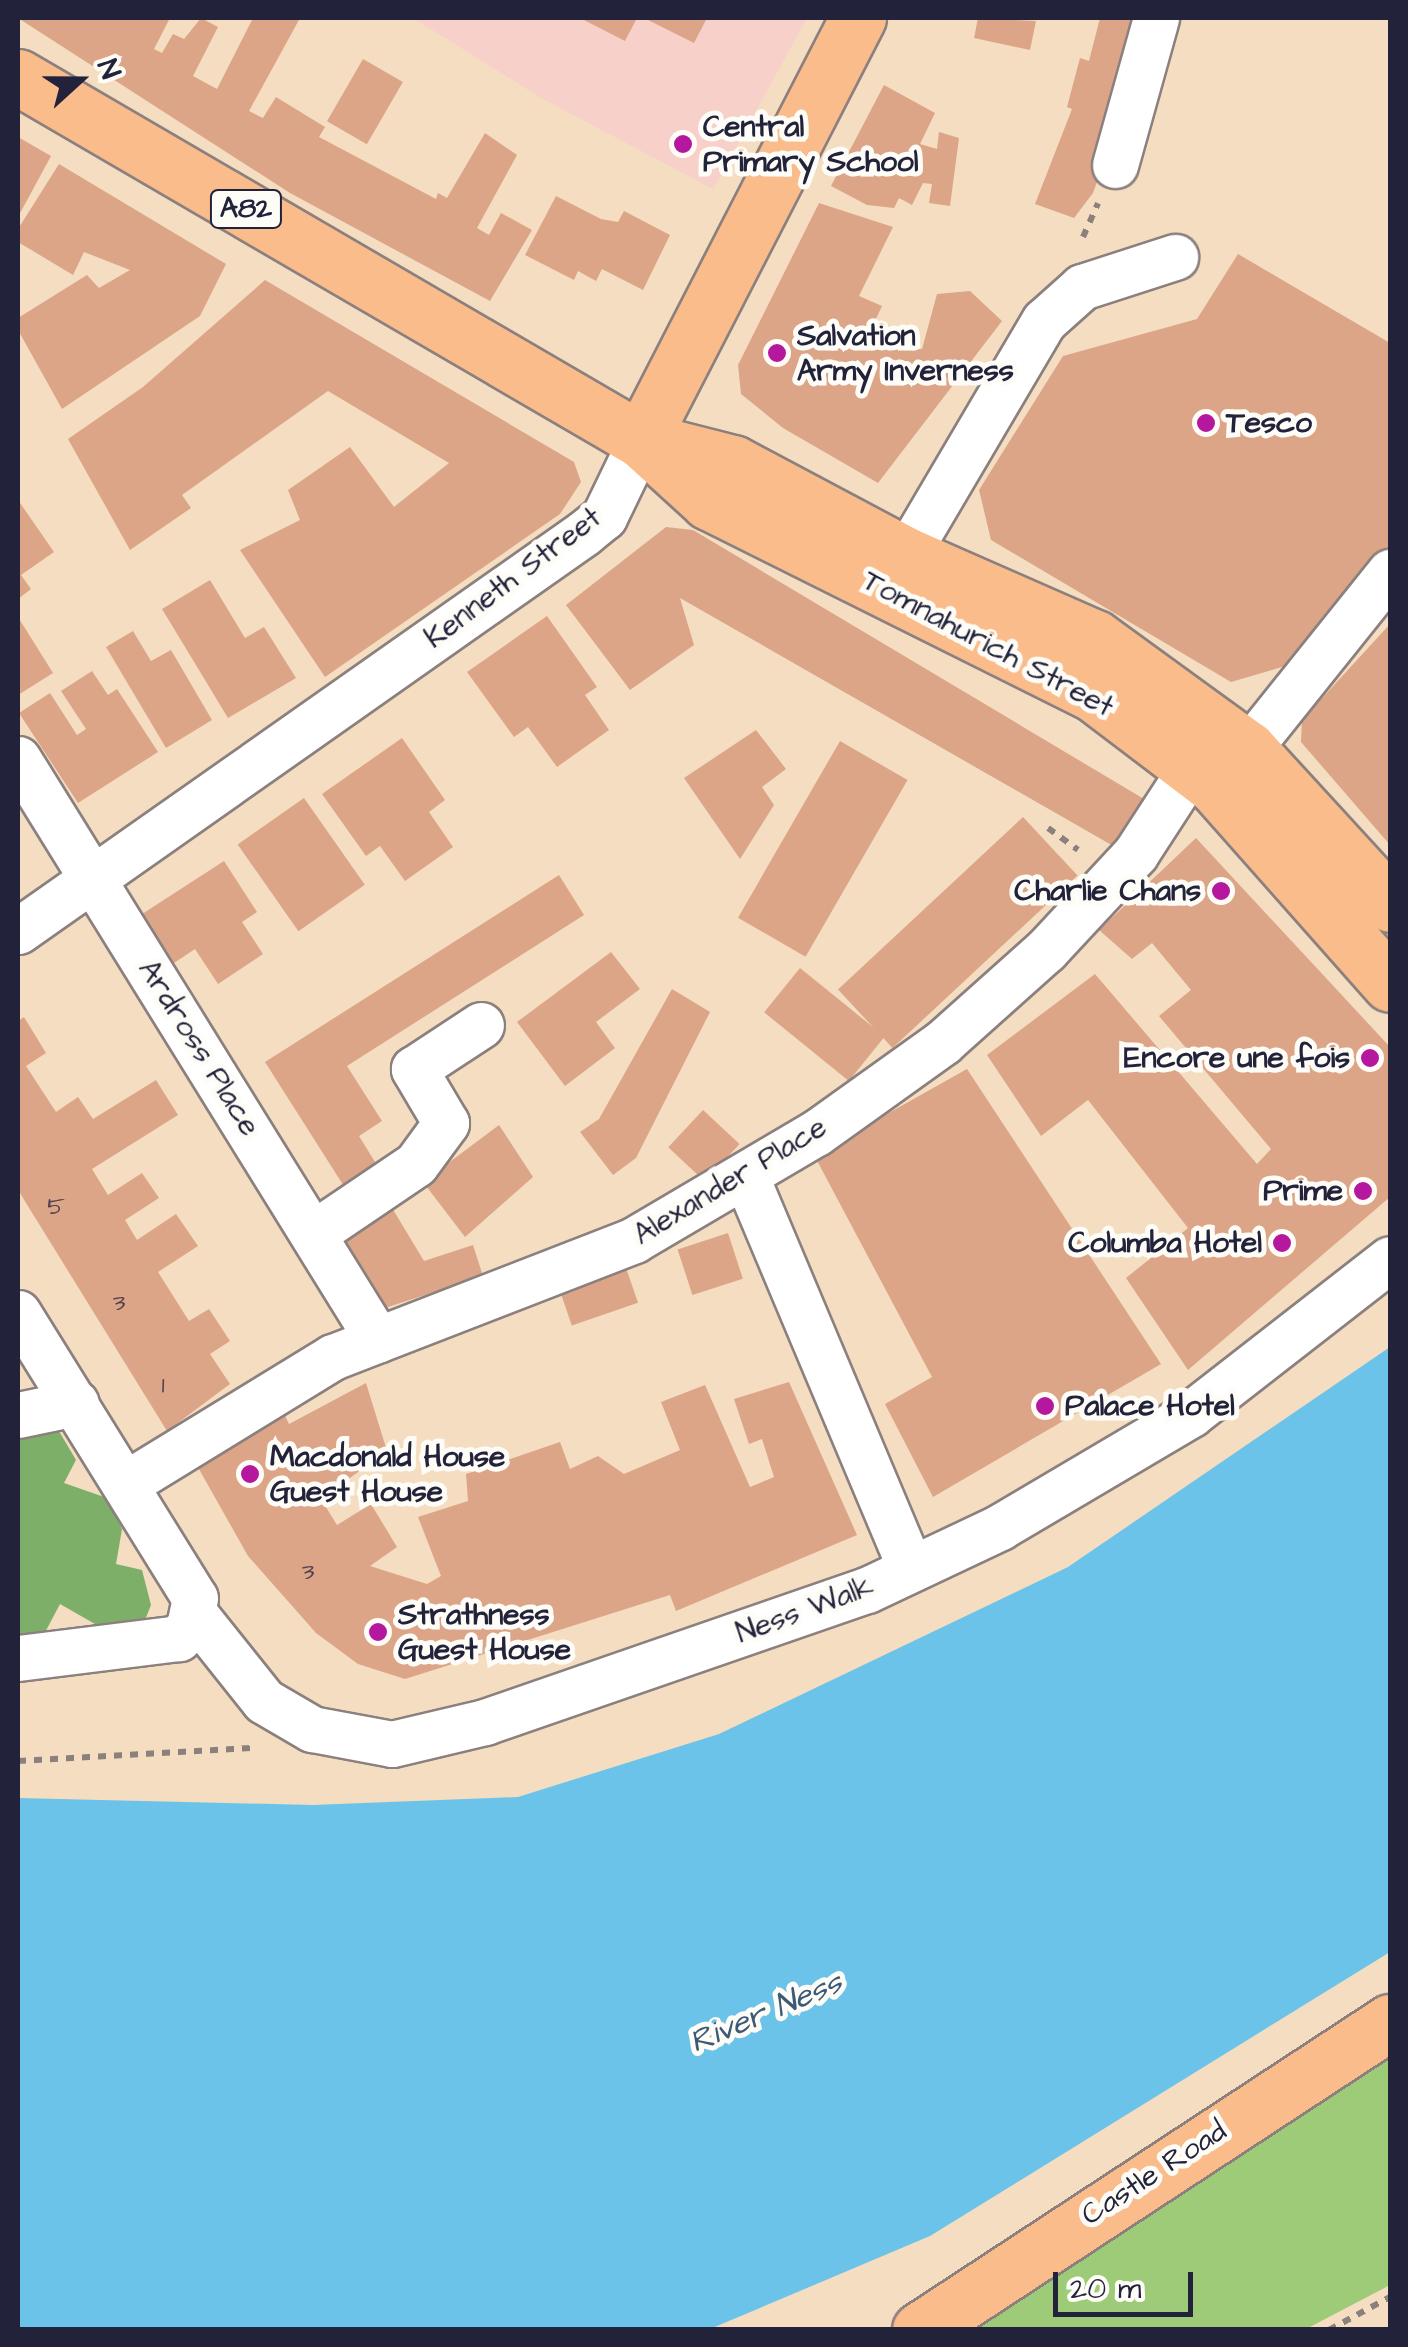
<!DOCTYPE html>
<html>
<head>
<meta charset="utf-8">
<style>
  body { margin:0 }
  #map { position:relative; width:1408px; height:2347px; overflow:hidden; background:#f4ddc0; font-family:"Architects Daughter",sans-serif }
  div>[style] { position:absolute }
  [style*='--x'] { left:calc(var(--x)*1px); top:calc(var(--y)*1px); width:calc(var(--w)*1px); rotate:calc(var(--a)*1deg) }
  .built>* { inset:0; background:#f7d0ca }
  .green>* { inset:0; background:#9ecb78 }
  .forest>* { inset:0; background:#7eaf68 }
  .water>* { inset:0; background:#6cc3e9 }
  .building>* { inset:0; background:#dda588; transform-origin:0 0 }
  .path>* { height:6px; margin-top:-3px; transform-origin:0; background:repeating-linear-gradient(90deg,#8b807e 0 8px,transparent 0 16px) }
  .roads { filter:drop-shadow(2px 0 #8b807e) drop-shadow(-2px 0 #8b807e) drop-shadow(0 2px #8b807e) drop-shadow(0 -2px #8b807e) }
  .minor>* { height:45px; margin:-22.5px; padding:0 22.5px; transform-origin:22.5px; border-radius:22.5px; background:#fff }
  .major>* { height:55px; margin:-27.5px; padding:0 27.5px; transform-origin:27.5px; border-radius:27.5px; background:#fabc8b }
  .highway>* { height:55px; margin:-27.5px; padding:0 27.5px; transform-origin:27.5px; border-radius:27.5px; background:#fabc8b }
  .dots>* { width:28px; height:28px; translate:-50% -50%; box-sizing:border-box; border:5px solid #fdfcf7; border-radius:50% }
  span { translate:-50% -50%; white-space:nowrap; text-align:center; line-height:1.15; -webkit-text-stroke:10px #fdfcf7; paint-order:stroke }
  .number-label { font-size:25px; color:#51434e }
  .number-label span { -webkit-text-stroke-width:0 }
  .shield-label span { padding:2px 8px; background:#fdfcf7; border:2px solid; border-radius:8px; -webkit-text-stroke-width:0 }
  .shield-label { font-size:28px; color:#22223b; font-weight:700 }
  .poi-label { font-size:30px; color:#22223b; font-weight:700 }
  .left { translate:0 -50%; text-align:left }
  .right { translate:-100% -50%; text-align:right }
  .street-label { font-size:30px; color:#22223b }
  .water-label { font-size:32px; color:#3c5a78; font-style:italic }
  .frame { position:absolute; inset:0; border:20px solid #22223b; pointer-events:none }
  .north { position:absolute; left:30px; top:30px; width:100px; height:100px; -webkit-text-stroke:8px #fdfcf7; paint-order:stroke; rotate:69deg; font-size:28px; font-weight:700; line-height:40px; text-align:center; color:#22223b }
  .north::after { content:''; display:block; margin:auto; width:35px; height:45px; background:#22223b; clip-path:polygon(50% 0,100% 100%,50% 72%,0 100%) }
  .scale { position:absolute; left:1053px; top:2272px; width:140px; height:45px; box-sizing:border-box; border:5px solid #22223b; border-top:0; padding-left:12px; font-size:30px; line-height:35px; white-space:nowrap; color:#22223b; -webkit-text-stroke:8px #fdfcf7; paint-order:stroke }
</style>
</head>
<body>
<div id="map">
  <div class="built">
    <i style="clip-path:polygon(413px 18px,807px 18px,713px 189px,543px 99px)"></i>
  </div>
  <div class="green">
    <i style="clip-path:polygon(1390px 2047px,1390px 2285px,1306px 2329px,963px 2330px)"></i>
  </div>
  <div class="forest">
    <i style="clip-path:polygon(56px 1426px,76px 1460px,64px 1483px,107px 1498px,122px 1529px,116px 1564px,142px 1570px,151px 1605px,145px 1620px,102px 1628px,60px 1604px,41px 1640px,18px 1652px,18px 1432px)"></i>
  </div>
  <div class="water">
    <i style="clip-path:polygon(1390px 1347px,1390px 1952px,930px 2236px,710px 2329px,18px 2329px,18px 1798px,313px 1805px,518px 1797px,719px 1734px,1068px 1567px)"></i>
  </div>
  <div class="building">
    <i style="clip-path:polygon(18px 18px,170px 18px,154px 49px,162px 53px,173px 34px,184px 39px,201px 18px,218px 27px,193px 76px,217px 89px,253px 18px,300px 18px,249px 111px,263px 118px,276px 97px,325px 127px,319px 137px,436px 199px,438px 193px,447px 198px,485px 133px,517px 155px,477px 228px,489px 235px,501px 213px,532px 230px,490px 301px,290px 193px)"></i>
    <i style="clip-path:polygon(580px 18px,637px 18px,625px 41px)"></i>
    <i style="clip-path:polygon(644px 18px,707px 18px,694px 43px)"></i>
    <i style="clip-path:polygon(978px 18px,1036px 21px,1030px 50px,974px 38px)"></i>
    <i style="clip-path:polygon(1100px 18px,1145px 18px,1120px 117px,1093px 193px,1074px 218px,1035px 204px,1072px 109px,1067px 107px,1080px 58px,1089px 61px)"></i>
    <i style="left:363px;top:59px;width:46px;height:72px;rotate:30deg"></i>
    <i style="clip-path:polygon(884px 85px,935px 113px,920px 144px,937px 149px,939px 132px,959px 138px,950px 206px,929px 203px,932px 184px,923px 183px,912px 205px,899px 198px,894px 208px,867px 205px,831px 186px)"></i>
    <i style="clip-path:polygon(18px 137px,51px 156px,18px 217px)"></i>
    <i style="clip-path:polygon(59px 164px,226px 264px,200px 316px,62px 409px,18px 330px,18px 318px,87px 275px,99px 288px,130px 270px,84px 252px,73px 275px,18px 242px,18px 229px)"></i>
    <i style="clip-path:polygon(556px 196px,601px 219px,618px 222px,624px 211px,670px 235px,643px 290px,602px 269px,596px 281px,578px 271px,574px 280px,525px 255px)"></i>
    <i style="clip-path:polygon(819px 203px,893px 227px,859px 296px,882px 306px,864px 344px,922px 349px,937px 294px,970px 291px,1002px 321px,878px 483px,783px 428px,741px 394px,738px 365px)"></i>
    <i style="clip-path:polygon(1238px 254px,1390px 343px,1390px 545px,1292px 664px,1231px 682px,991px 540px,979px 490px,1063px 356px,1197px 319px)"></i>
    <i style="clip-path:polygon(265px 280px,574px 462px,581px 482px,560px 514px,325px 677px,240px 550px,300px 520px,288px 490px,350px 447px,394px 507px,449px 463px,328px 391px,182px 495px,191px 508px,130px 550px,68px 439px,143px 387px)"></i>
    <i style="clip-path:polygon(18px 500px,54px 552px,21px 575px,31px 589px,18px 599px)"></i>
    <i style="clip-path:polygon(666px 527px,693px 530px,1149px 802px,1115px 847px,680px 598px,694px 645px,630px 690px,566px 605px)"></i>
    <i style="clip-path:polygon(210px 580px,245px 638px,264px 627px,296px 678px,228px 718px,162px 609px)"></i>
    <i style="clip-path:polygon(547px 616px,597px 687px,585px 695px,609px 730px,557px 767px,528px 727px,514px 737px,467px 672px)"></i>
    <i style="clip-path:polygon(18px 617px,53px 673px,18px 695px)"></i>
    <i style="clip-path:polygon(1390px 624px,1390px 845px,1301px 742px,1302px 720px)"></i>
    <i style="clip-path:polygon(133px 631px,151px 661px,171px 650px,212px 720px,166px 748px,106px 647px)"></i>
    <i style="clip-path:polygon(92px 671px,108px 695px,117px 689px,158px 752px,78px 803px,19px 713px,50px 693px,77px 735px,86px 729px,61px 691px)"></i>
    <i style="clip-path:polygon(756px 730px,786px 769px,762px 787px,774px 805px,740px 859px,684px 778px)"></i>
    <i style="clip-path:polygon(402px 738px,445px 800px,429px 812px,453px 847px,405px 881px,380px 846px,366px 856px,322px 794px)"></i>
    <i style="left:840px;top:741px;width:78px;height:204px;rotate:30deg"></i>
    <i style="left:304px;top:798px;width:106px;height:81px;rotate:55deg"></i>
    <i style="left:1023px;top:817px;width:80px;height:253px;rotate:47deg"></i>
    <i style="clip-path:polygon(1196px 838px,1390px 1047px,1390px 1197px,1188px 1370px,1126px 1278px,1188px 1228px,1088px 1100px,1041px 1136px,987px 1055px,1095px 974px,1257px 1164px,1271px 1149px,1159px 1016px,1191px 990px,1152px 943px,1132px 959px,1099px 930px)"></i>
    <i style="clip-path:polygon(224px 861px,257px 912px,242px 922px,263px 954px,218px 984px,195px 949px,171px 965px,139px 916px)"></i>
    <i style="clip-path:polygon(559px 875px,584px 915px,347px 1066px,382px 1121px,359px 1136px,380px 1170px,347px 1191px,265px 1062px)"></i>
    <i style="clip-path:polygon(611px 952px,640px 989px,596px 1022px,615px 1048px,565px 1086px,517px 1022px)"></i>
    <i style="left:800px;top:968px;width:109px;height:57px;rotate:39deg"></i>
    <i style="clip-path:polygon(672px 989px,710px 1012px,636px 1158px,613px 1175px,580px 1132px,599px 1119px)"></i>
    <i style="clip-path:polygon(24px 1017px,46px 1053px,26px 1066px,56px 1112px,78px 1097px,93px 1119px,156px 1080px,178px 1115px,92px 1169px,108px 1195px,142px 1173px,159px 1198px,125px 1220px,137px 1240px,176px 1214px,198px 1246px,158px 1272px,189px 1321px,209px 1309px,230px 1341px,210px 1354px,230px 1384px,167px 1431px,18px 1190px,18px 1021px)"></i>
    <i style="clip-path:polygon(967px 1069px,1161px 1364px,933px 1497px,885px 1404px,932px 1377px,814px 1155px)"></i>
    <i style="left:703px;top:1110px;width:50px;height:51px;rotate:43deg"></i>
    <i style="clip-path:polygon(499px 1125px,533px 1177px,465px 1237px,423px 1182px)"></i>
    <i style="clip-path:polygon(383px 1193px,424px 1261px,473px 1245px,483px 1276px,385px 1308px,334px 1225px)"></i>
    <i style="left:728px;top:1233px;width:48px;height:53px;rotate:72deg"></i>
    <i style="left:625px;top:1265px;width:40px;height:70px;rotate:71deg"></i>
    <i style="clip-path:polygon(789px 1382px,857px 1535px,676px 1611px,670px 1595px,405px 1679px,358px 1664px,316px 1633px,248px 1556px,191px 1455px,280px 1405px,289px 1424px,366px 1383px,387px 1451px,321px 1499px,337px 1525px,371px 1504px,397px 1547px,370px 1566px,427px 1584px,441px 1576px,418px 1517px,468px 1501px,466px 1474px,560px 1442px,570px 1469px,598px 1456px,624px 1474px,680px 1450px,661px 1402px,705px 1385px,750px 1487px,774px 1477px,762px 1439px,749px 1444px,734px 1399px)"></i>
  </div>
  <div class="path">
    <i style="--x:1083;--y:237;--w:37;--a:-66"></i>
    <i style="--x:1048;--y:828;--w:37;--a:36"></i>
    <i style="--x:18;--y:1761;--w:233;--a:-3.2"></i>
    <i style="--x:1329;--y:2330;--w:69;--a:-28.4"></i>
  </div>
  <div class="roads">
    <div class="minor">
      <i style="--x:1115;--y:165;--w:153;--a:-74.4"></i>
      <i style="--x:906;--y:555;--w:272;--a:-59.5"></i>
      <i style="--x:1044;--y:321;--w:51;--a:-41.8"></i>
      <i style="--x:1082;--y:287;--w:98;--a:-17.9"></i>
      <i style="--x:1248;--y:749;--w:227;--a:-51.3"></i>
      <i style="--x:18;--y:759;--w:683;--a:58.22"></i>
      <i style="--x:18;--y:931;--w:692;--a:-35.11"></i>
      <i style="--x:584;--y:533;--w:26;--a:-39"></i>
      <i style="--x:604;--y:517;--w:85;--a:-64.3"></i>
      <i style="--x:746;--y:1177;--w:425;--a:67.2"></i>
      <i style="--x:314;--y:1233;--w:123;--a:-34.1"></i>
      <i style="--x:416;--y:1164;--w:51;--a:-53.8"></i>
      <i style="--x:446;--y:1123;--w:63;--a:-120.7"></i>
      <i style="--x:414;--y:1069;--w:80;--a:-33.3"></i>
      <i style="--x:18;--y:1313;--w:335;--a:58.2"></i>
      <i style="--x:195;--y:1598;--w:29;--a:102"></i>
      <i style="--x:189;--y:1626;--w:16;--a:130"></i>
      <i style="--x:179;--y:1638;--w:162;--a:172.9"></i>
      <i style="--x:18;--y:1415;--w:59;--a:-11.7"></i>
      <i style="--x:127;--y:1483;--w:241;--a:-31.5"></i>
      <i style="--x:333;--y:1357;--w:323;--a:-21.2"></i>
      <i style="--x:634;--y:1240;--w:211;--a:-30.5"></i>
      <i style="--x:816;--y:1133;--w:156;--a:-35.6"></i>
      <i style="--x:943;--y:1042;--w:138;--a:-41.8"></i>
      <i style="--x:1046;--y:950;--w:132;--a:-47.1"></i>
      <i style="--x:1136;--y:853;--w:136;--a:-57"></i>
      <i style="--x:193;--y:1612;--w:114;--a:51.4"></i>
      <i style="--x:264;--y:1701;--w:56;--a:30.3"></i>
      <i style="--x:312;--y:1729;--w:81;--a:10.6"></i>
      <i style="--x:392;--y:1744;--w:96;--a:-13.3"></i>
      <i style="--x:485;--y:1722;--w:404;--a:-19.1"></i>
      <i style="--x:867;--y:1590;--w:147;--a:-25.3"></i>
      <i style="--x:1000;--y:1527;--w:222;--a:-30.6"></i>
      <i style="--x:1191;--y:1414;--w:252;--a:-37.9"></i>
    </div>
    <div class="major">
      <i style="--x:641;--y:440;--w:92;--a:42.4"></i>
      <i style="--x:709;--y:502;--w:430;--a:26.5"></i>
      <i style="--x:1094;--y:694;--w:152;--a:37.2"></i>
      <i style="--x:1215;--y:786;--w:264;--a:48.5"></i>
      <i style="--x:646;--y:441;--w:90;--a:14.2"></i>
      <i style="--x:733;--y:463;--w:196;--a:28"></i>
      <i style="--x:906;--y:555;--w:206;--a:23.7"></i>
      <i style="--x:1095;--y:638;--w:189;--a:36"></i>
      <i style="--x:1248;--y:749;--w:210;--a:47.5"></i>
      <i style="--x:920;--y:2330;--w:562;--a:-33.24"></i>
    </div>
    <div class="highway">
      <i style="--x:18;--y:77;--w:721;--a:30.23"></i>
      <i style="--x:641;--y:440;--w:475;--a:-62.8"></i>
    </div>
  </div>
  <div class="dots">
    <i style="left:683px;top:144px;background:#b5179e"></i>
    <i style="left:777px;top:353px;background:#b5179e"></i>
    <i style="left:1206px;top:423px;background:#b5179e"></i>
    <i style="left:1221px;top:891px;background:#b5179e"></i>
    <i style="left:1370px;top:1058px;background:#b5179e"></i>
    <i style="left:1363px;top:1191px;background:#b5179e"></i>
    <i style="left:1282px;top:1243px;background:#b5179e"></i>
    <i style="left:1045px;top:1406px;background:#b5179e"></i>
    <i style="left:250px;top:1474px;background:#b5179e"></i>
    <i style="left:378px;top:1632px;background:#b5179e"></i>
  </div>
  <div class="number-label">
    <span style="left:56px;top:1207px">5</span>
    <span style="left:119px;top:1303px">3</span>
    <span style="left:163px;top:1386px">1</span>
    <span style="left:308px;top:1572px">3</span>
  </div>
  <div class="shield-label">
    <span style="left:246px;top:209px">A82</span>
  </div>
  <div class="poi-label">
    <span class="left" style="left:703px;top:144px">Central<br>Primary School</span>
    <span class="left" style="left:797px;top:353px">Salvation<br>Army Inverness</span>
    <span class="left" style="left:1226px;top:423px">Tesco</span>
    <span class="right" style="left:1201px;top:891px">Charlie Chans</span>
    <span class="right" style="left:1350px;top:1058px">Encore une fois</span>
    <span class="right" style="left:1343px;top:1191px">Prime</span>
    <span class="right" style="left:1262px;top:1243px">Columba Hotel</span>
    <span class="left" style="left:1065px;top:1406px">Palace Hotel</span>
    <span class="left" style="left:270px;top:1474px">Macdonald House<br>Guest House</span>
    <span class="left" style="left:398px;top:1632px">Strathness<br>Guest House</span>
  </div>
  <div class="street-label">
    <span style="left:513px;top:578px;rotate:-37deg">Kenneth Street</span>
    <span style="left:988px;top:644px;rotate:28deg">Tomnahurich Street</span>
    <span style="left:199px;top:1048px;rotate:58deg">Ardross Place</span>
    <span style="left:730px;top:1181px;rotate:-31deg">Alexander Place</span>
    <span style="left:805px;top:1610px;rotate:-20deg">Ness Walk</span>
    <span style="left:1154px;top:2173px;rotate:-33deg">Castle Road</span>
  </div>
  <div class="water-label">
    <span style="left:766px;top:2013px;rotate:-23deg">River Ness</span>
  </div>
  <div class="frame"></div>
  <div class="north">N</div>
  <div class="scale">20 m</div>
</div>
</body>
</html>
